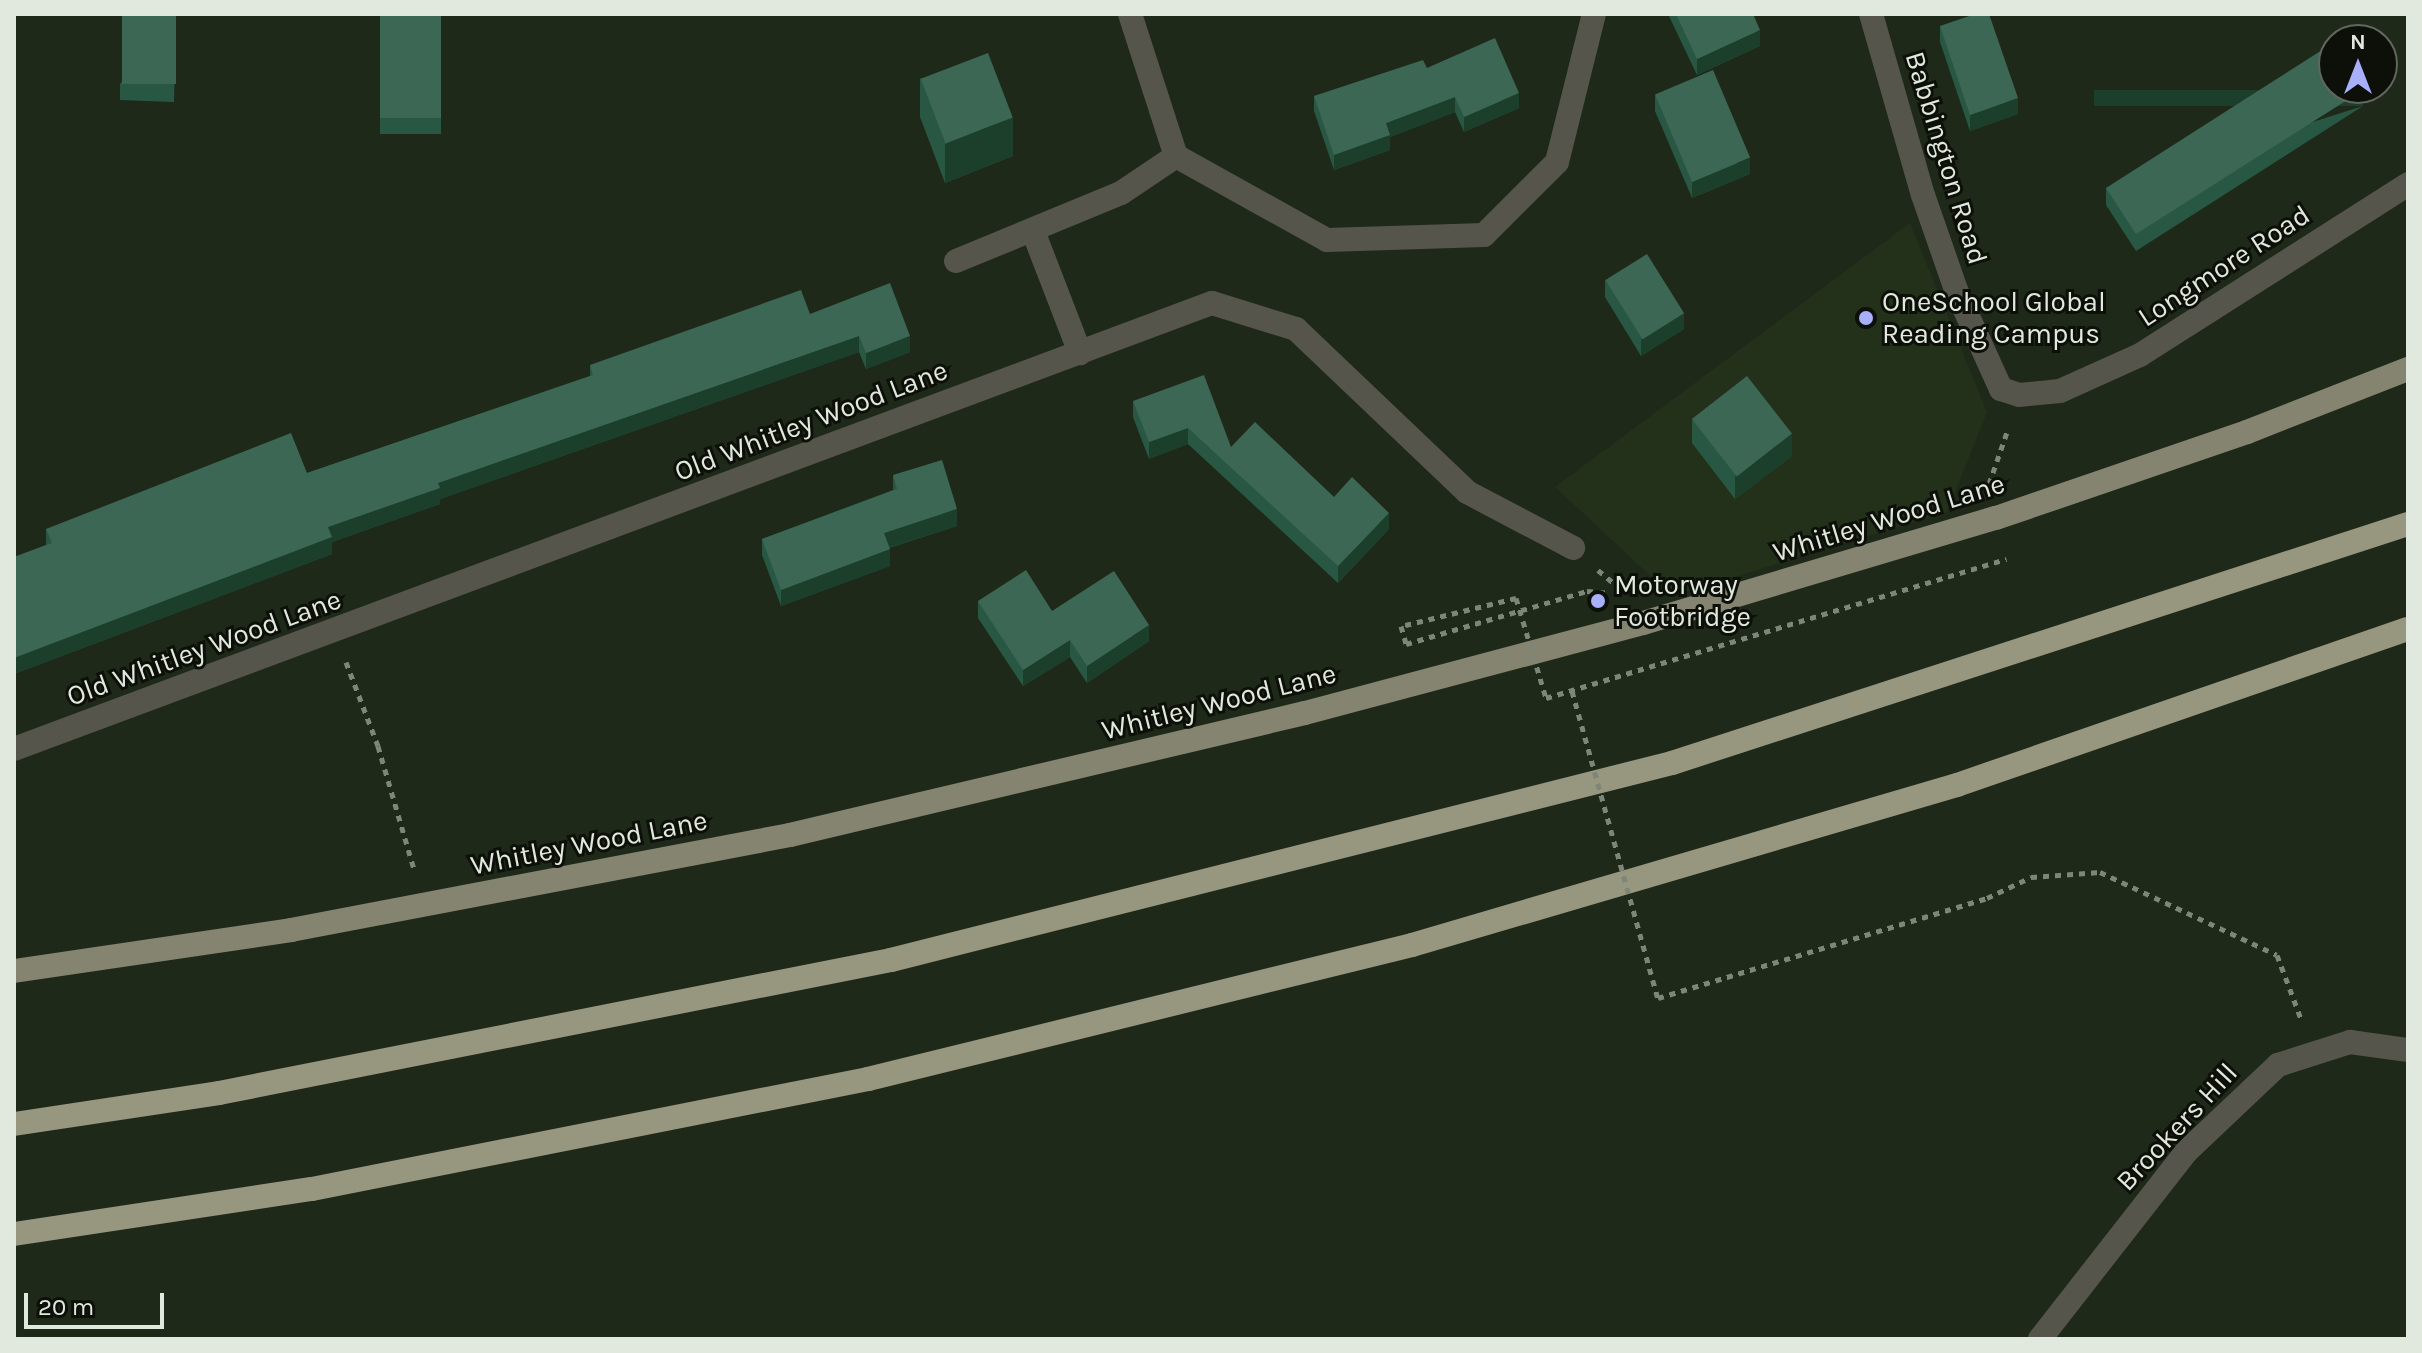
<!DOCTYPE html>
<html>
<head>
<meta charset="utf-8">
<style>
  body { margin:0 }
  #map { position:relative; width:2422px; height:1353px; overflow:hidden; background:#1f2919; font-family:Karla,sans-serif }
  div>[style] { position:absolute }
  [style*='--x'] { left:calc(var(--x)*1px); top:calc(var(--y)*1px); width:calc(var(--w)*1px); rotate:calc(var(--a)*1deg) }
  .built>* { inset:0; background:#23311a }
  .path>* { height:5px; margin-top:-2.5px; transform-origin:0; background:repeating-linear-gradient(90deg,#7e8679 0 6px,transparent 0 12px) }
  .minor>* { height:24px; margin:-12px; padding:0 12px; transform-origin:12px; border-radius:12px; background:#55554c }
  .major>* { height:24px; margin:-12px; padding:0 12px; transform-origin:12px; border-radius:12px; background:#848470 }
  .highway>* { height:24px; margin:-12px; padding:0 12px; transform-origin:12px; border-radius:12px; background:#97967f }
  .path-bridge>* { height:5px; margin-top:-2.5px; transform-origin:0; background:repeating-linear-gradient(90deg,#7e8679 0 6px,transparent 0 12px) }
  .wall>* { inset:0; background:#285844; transform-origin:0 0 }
  .shaded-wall>* { inset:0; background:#1c3f2c; transform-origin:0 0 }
  .building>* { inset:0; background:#3c6755; transform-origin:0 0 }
  .dots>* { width:22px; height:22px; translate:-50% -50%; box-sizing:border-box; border:4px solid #0c1009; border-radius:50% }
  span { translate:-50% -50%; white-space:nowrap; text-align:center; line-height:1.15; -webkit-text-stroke:6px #0c1009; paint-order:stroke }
  .street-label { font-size:28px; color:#e1e8dd }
  .poi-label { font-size:28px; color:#e1e8dd }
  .left { translate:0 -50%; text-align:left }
  .frame { position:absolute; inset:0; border:16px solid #e1e8dd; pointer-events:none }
  .north { position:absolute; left:2318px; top:24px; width:80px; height:80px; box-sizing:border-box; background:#0c1009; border:2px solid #61665e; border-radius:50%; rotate:0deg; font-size:22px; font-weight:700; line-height:32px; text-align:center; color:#e1e8dd }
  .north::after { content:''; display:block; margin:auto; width:28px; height:36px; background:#a8b0fc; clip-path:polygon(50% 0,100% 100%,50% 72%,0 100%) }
  .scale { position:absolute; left:24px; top:1293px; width:140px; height:36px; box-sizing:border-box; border:4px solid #e1e8dd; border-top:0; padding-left:10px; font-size:24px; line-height:28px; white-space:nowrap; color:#e1e8dd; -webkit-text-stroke:6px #0c1009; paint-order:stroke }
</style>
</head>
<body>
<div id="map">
  <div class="built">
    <i style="clip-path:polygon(1910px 223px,1987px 412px,1947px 512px,1672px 596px,1555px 487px)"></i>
  </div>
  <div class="path">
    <i style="--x:1989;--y:484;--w:58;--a:-70.9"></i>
    <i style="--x:1598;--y:570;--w:34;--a:40"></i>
    <i style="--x:1516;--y:598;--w:118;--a:166.3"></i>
    <i style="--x:1401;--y:626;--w:19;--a:74"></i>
    <i style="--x:1406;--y:644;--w:189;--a:-16.3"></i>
    <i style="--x:1587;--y:591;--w:21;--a:5"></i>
    <i style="--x:346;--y:662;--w:90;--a:69.1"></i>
    <i style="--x:378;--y:746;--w:128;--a:73.7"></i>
    <i style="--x:1546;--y:698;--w:481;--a:-16.8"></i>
    <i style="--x:1658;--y:998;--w:344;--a:-16.9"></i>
    <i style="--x:1987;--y:898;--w:49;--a:-25.5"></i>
    <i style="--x:2031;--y:877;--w:69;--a:-4.1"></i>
    <i style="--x:2100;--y:872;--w:195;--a:25.1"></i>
    <i style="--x:2277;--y:955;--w:68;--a:69.4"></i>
  </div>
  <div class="minor">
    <i style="--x:1130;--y:14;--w:149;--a:72.1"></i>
    <i style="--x:1871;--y:14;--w:188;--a:74"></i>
    <i style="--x:1923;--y:195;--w:101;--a:70.8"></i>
    <i style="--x:1956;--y:290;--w:109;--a:65.6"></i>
    <i style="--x:2001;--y:389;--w:19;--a:18"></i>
    <i style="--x:2019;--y:395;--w:41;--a:-5.6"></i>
    <i style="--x:2060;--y:391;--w:88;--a:-24.2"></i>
    <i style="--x:2140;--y:355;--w:318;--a:-32.5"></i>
    <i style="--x:1176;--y:156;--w:173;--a:29.1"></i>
    <i style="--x:1327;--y:240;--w:157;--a:-1.8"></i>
    <i style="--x:1484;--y:235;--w:103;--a:-45"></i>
    <i style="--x:1557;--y:162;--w:153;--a:-76"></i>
    <i style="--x:1033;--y:231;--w:131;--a:68.9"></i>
    <i style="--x:956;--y:261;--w:178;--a:-22.4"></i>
    <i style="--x:1121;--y:193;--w:66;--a:-33.9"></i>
    <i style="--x:14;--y:749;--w:1278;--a:-20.42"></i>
    <i style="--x:1212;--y:303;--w:88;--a:17.2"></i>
    <i style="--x:1296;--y:329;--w:236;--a:43.6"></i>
    <i style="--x:1467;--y:492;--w:120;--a:27.8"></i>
    <i style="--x:2040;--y:1339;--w:239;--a:-52"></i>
    <i style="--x:2187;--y:1151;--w:125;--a:-43.4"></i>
    <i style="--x:2278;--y:1065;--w:76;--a:-17.7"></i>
    <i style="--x:2350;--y:1042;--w:59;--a:7.9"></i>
  </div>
  <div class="major">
    <i style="--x:14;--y:971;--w:280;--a:-8.4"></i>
    <i style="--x:291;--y:930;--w:508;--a:-10.78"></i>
    <i style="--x:790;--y:835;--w:529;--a:-13.33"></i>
    <i style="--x:1305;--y:713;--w:350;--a:-14.9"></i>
    <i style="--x:1643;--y:623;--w:368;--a:-16.6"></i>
    <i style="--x:1996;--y:518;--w:265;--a:-18.9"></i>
    <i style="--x:2247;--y:432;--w:173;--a:-21.4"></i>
  </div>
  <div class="highway">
    <i style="--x:14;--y:1124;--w:207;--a:-8.6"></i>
    <i style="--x:219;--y:1093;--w:685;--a:-11.2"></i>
    <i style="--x:891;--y:960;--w:805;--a:-14.16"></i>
    <i style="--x:1672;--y:763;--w:774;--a:-17.99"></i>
    <i style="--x:14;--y:1234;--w:301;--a:-8.6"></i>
    <i style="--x:312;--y:1189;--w:567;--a:-11.19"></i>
    <i style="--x:868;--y:1079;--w:560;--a:-13.84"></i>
    <i style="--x:1412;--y:945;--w:568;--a:-16.36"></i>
    <i style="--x:1957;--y:785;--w:477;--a:-19.1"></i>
  </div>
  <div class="path-bridge">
    <i style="--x:1516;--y:598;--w:104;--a:73.3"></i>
    <i style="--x:1572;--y:691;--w:319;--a:74.4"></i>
  </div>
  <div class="wall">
    <i style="clip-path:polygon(176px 14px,174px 102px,120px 100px,120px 84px)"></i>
    <i style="left:380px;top:14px;width:61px;height:120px"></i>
    <i style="clip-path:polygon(1668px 14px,1753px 14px,1760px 46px,1697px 75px)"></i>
    <i style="clip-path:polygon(1940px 26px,2018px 114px,1970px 131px,1940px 42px)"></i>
    <i style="clip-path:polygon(1427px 68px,1519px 108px,1464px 132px,1455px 112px,1390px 137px,1390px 150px,1334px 170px,1314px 111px,1314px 96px)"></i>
    <i style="clip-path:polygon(920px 78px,1013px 156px,945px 183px,920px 117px)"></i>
    <i style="clip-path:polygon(1655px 95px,1750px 174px,1692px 198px,1655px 111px)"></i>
    <i style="clip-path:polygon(2363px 106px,2136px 251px,2106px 205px,2106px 188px)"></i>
    <i style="clip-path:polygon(1605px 280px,1684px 329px,1641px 356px,1605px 297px)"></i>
    <i style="clip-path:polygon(810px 314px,910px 352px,866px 369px,859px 352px,440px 499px,440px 504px,332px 542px,332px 554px,14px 674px,14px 557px,46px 545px,46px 529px,307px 473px,590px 376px,590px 365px)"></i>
    <i style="clip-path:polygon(1133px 401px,1334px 497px,1389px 529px,1338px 583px,1188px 444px,1149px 459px,1133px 417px)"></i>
    <i style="clip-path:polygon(1692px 420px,1792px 456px,1735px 499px,1692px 443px)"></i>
    <i style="clip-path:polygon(893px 475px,957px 526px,889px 548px,890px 566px,781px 606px,762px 555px,762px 539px,893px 490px)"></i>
    <i style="clip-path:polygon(978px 601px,1052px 611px,1149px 641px,1087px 683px,1070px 657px,1023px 686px,978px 618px)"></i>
  </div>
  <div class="shaded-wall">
    <i style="clip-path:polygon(1760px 30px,1760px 46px,1697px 75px,1697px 59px)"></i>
    <i style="left:2363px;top:90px;width:16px;height:269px;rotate:90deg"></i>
    <i style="clip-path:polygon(1519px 93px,1519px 108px,1464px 132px,1464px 117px)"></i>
    <i style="clip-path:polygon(1455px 97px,1455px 112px,1390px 137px,1390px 150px,1334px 170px,1334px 155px,1386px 123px)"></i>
    <i style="clip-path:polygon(2018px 98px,2018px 114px,1970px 131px,1970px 115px)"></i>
    <i style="clip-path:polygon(1013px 117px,1013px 156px,945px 183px,945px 144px)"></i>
    <i style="clip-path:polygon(1750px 158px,1750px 174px,1692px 198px,1692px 182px)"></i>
    <i style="clip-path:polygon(1684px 313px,1684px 329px,1641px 356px,1641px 339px)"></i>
    <i style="clip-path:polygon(859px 336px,859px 352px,440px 499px,440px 504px,332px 542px,332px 554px,14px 674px,14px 658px,328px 527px,438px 483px)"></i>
    <i style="clip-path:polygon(910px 336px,910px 352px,866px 369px,866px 353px)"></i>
    <i style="clip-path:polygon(1188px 428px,1188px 444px,1149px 459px,1149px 442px)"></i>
    <i style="clip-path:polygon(1792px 433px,1792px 456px,1735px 499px,1735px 476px)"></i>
    <i style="clip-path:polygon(957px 509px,957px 526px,884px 549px,884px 533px)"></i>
    <i style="clip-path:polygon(1389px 513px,1389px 529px,1338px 583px,1338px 566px)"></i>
    <i style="clip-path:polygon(890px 549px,890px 566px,781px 606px,781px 590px)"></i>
    <i style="clip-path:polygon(1149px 625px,1149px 641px,1087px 683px,1087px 666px)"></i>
    <i style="clip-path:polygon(1070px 640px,1070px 657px,1023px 686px,1023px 670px)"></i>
  </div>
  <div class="building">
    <i style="left:122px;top:14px;width:54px;height:70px"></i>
    <i style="left:380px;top:14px;width:61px;height:104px"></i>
    <i style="clip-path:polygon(1676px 14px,1753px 14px,1760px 30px,1697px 59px)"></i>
    <i style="clip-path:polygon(1975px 14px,1989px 14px,2018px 98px,1970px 115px,1940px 26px)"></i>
    <i style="clip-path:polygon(1495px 38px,1519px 93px,1464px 117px,1455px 97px,1386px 123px,1390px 135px,1334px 155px,1314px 96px,1423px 60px,1427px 68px)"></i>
    <i style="clip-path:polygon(2333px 43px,2334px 88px,2362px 88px,2363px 90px,2136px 234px,2106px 188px)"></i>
    <i style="left:988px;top:53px;width:69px;height:72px;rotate:69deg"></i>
    <i style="left:1713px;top:70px;width:95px;height:63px;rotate:67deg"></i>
    <i style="left:1647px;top:254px;width:70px;height:49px;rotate:58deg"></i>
    <i style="clip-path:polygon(890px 283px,910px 336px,866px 353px,859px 336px,438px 483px,440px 488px,328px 527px,332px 537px,14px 658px,14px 557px,52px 543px,46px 529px,291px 433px,307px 473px,593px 375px,590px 365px,801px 290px,810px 314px)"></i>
    <i style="clip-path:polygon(1204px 375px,1231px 447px,1255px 422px,1334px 497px,1352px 477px,1389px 513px,1338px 566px,1188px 428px,1149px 442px,1133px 401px)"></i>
    <i style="left:1747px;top:376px;width:73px;height:70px;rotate:52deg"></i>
    <i style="clip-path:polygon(942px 460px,957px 509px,884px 533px,890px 549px,781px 590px,762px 539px,897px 489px,893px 475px)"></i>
    <i style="clip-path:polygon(1026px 570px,1052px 611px,1114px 571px,1149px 625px,1087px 666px,1070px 640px,1023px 670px,978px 601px)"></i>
  </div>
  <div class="dots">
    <i style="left:1866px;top:318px;background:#a8b0fc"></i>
    <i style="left:1598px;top:601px;background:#a8b0fc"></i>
  </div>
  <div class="street-label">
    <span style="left:1946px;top:158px;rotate:73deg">Babbington Road</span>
    <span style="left:2224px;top:266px;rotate:-33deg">Longmore Road</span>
    <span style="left:811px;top:421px;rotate:-21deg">Old Whitley Wood Lane</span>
    <span style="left:1889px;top:518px;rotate:-17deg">Whitley Wood Lane</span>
    <span style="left:204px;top:648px;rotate:-20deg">Old Whitley Wood Lane</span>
    <span style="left:1219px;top:702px;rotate:-14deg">Whitley Wood Lane</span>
    <span style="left:589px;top:843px;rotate:-11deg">Whitley Wood Lane</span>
    <span style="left:2177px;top:1127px;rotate:-47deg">Brookers Hill</span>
  </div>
  <div class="poi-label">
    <span class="left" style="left:1882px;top:318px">OneSchool Global<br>Reading Campus</span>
    <span class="left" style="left:1614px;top:601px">Motorway<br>Footbridge</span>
  </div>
  <div class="frame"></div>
  <div class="north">N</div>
  <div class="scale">20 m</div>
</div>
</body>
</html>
